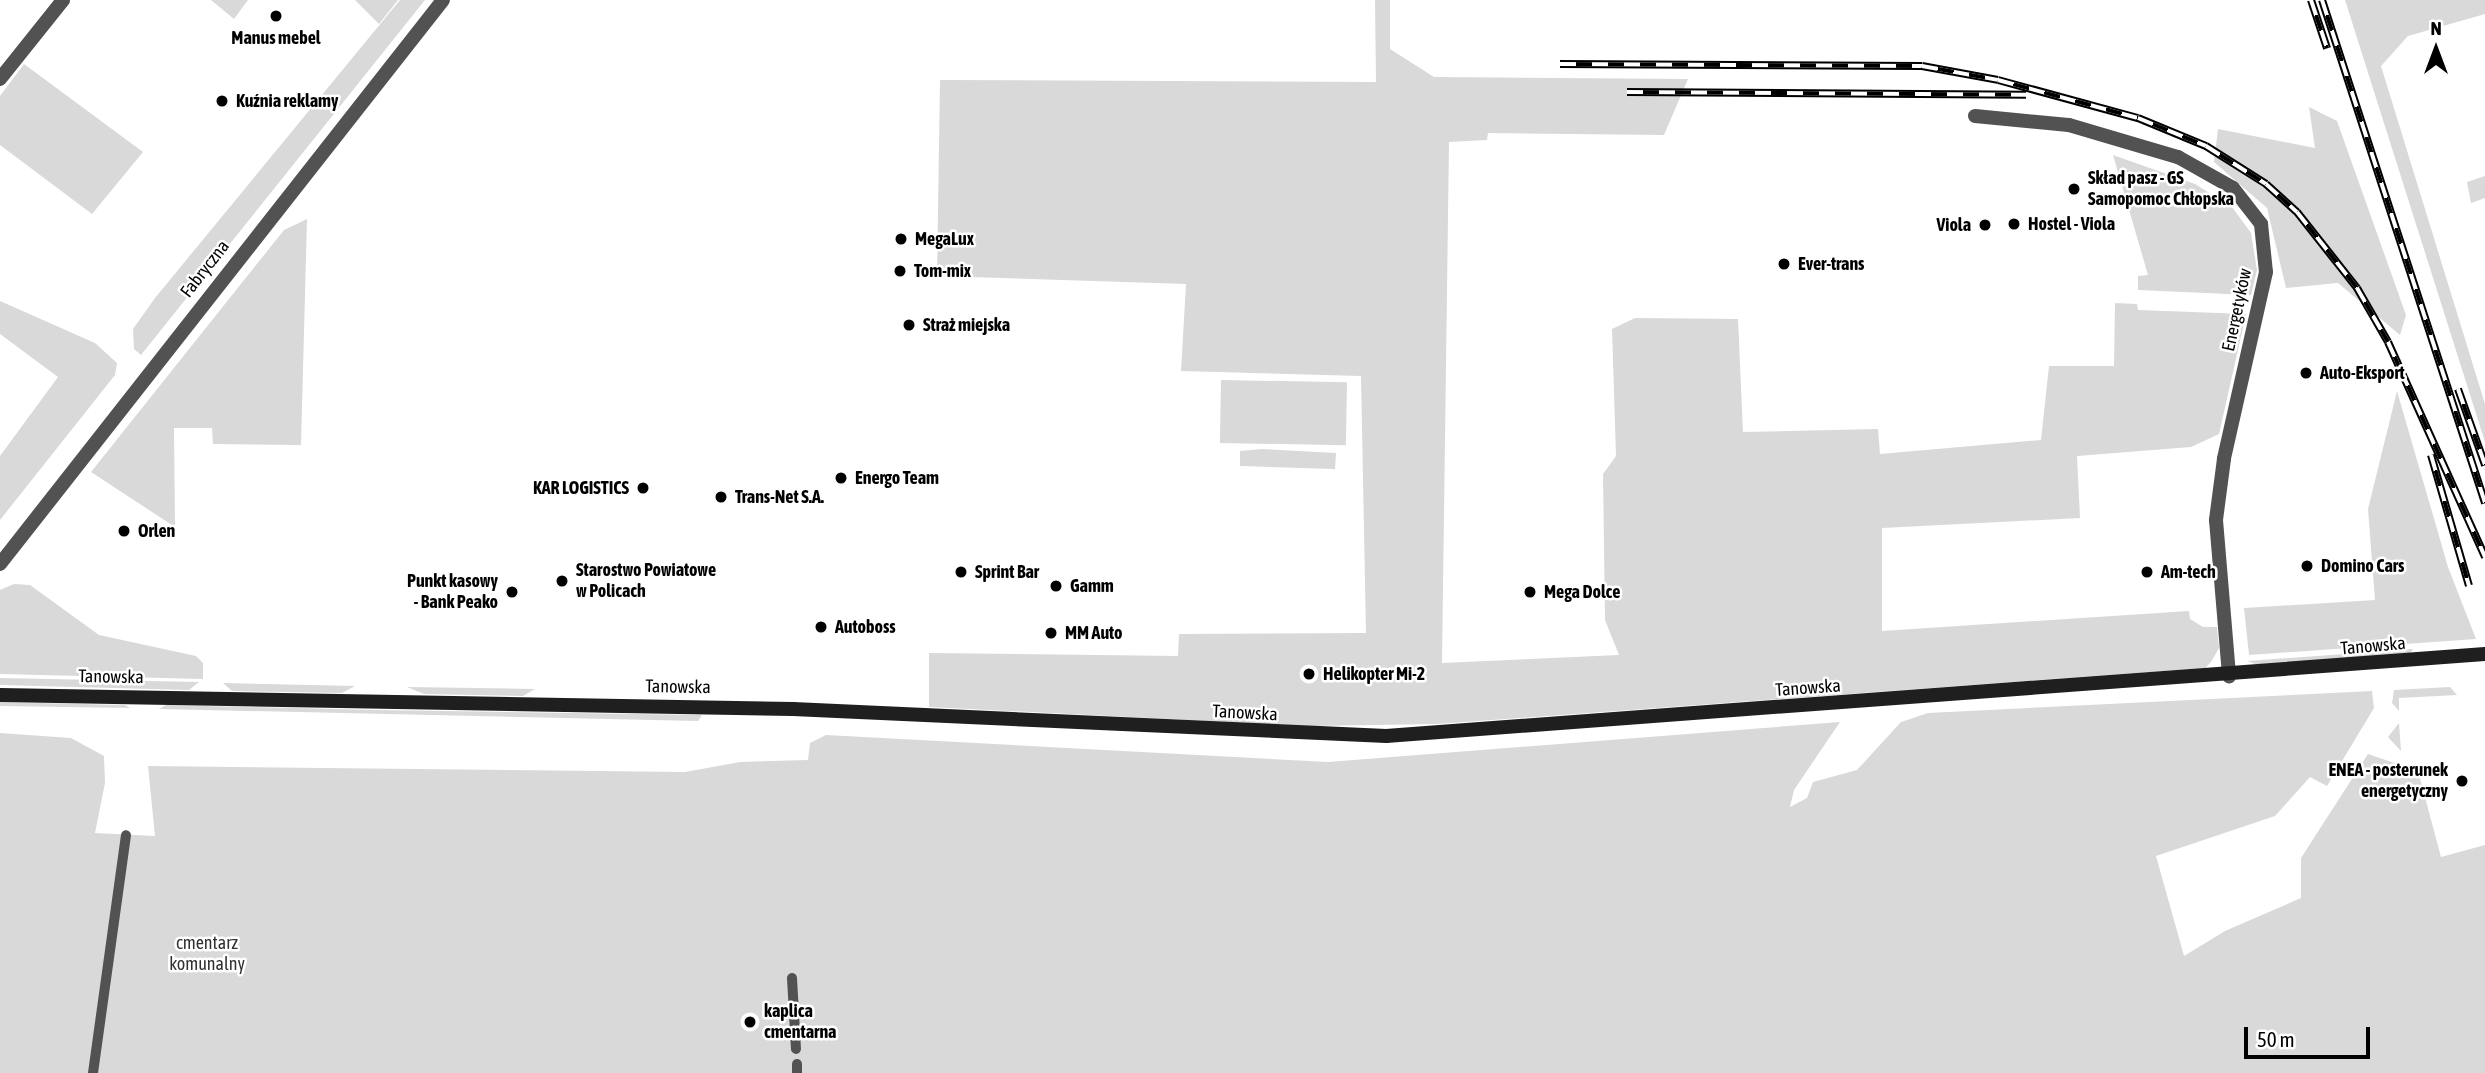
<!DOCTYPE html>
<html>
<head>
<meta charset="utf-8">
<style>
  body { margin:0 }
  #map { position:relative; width:2485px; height:1073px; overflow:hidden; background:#fff; font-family:"Asap Condensed",sans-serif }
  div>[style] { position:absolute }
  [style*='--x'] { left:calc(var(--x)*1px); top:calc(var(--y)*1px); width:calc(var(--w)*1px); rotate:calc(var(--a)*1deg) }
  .green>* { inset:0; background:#d9d9d9; transform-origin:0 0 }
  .pedestrian>* { height:10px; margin:-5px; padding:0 5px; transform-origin:5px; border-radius:5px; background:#525252 }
  .minor>* { height:14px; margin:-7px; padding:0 7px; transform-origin:7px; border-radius:7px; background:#525252 }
  .secondary>* { height:14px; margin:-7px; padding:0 7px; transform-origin:7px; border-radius:7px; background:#1f1f1f }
  .rail>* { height:8px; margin-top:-4px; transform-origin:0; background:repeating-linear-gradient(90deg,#fff 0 16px,#000 0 32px); box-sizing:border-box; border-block:2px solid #000 }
  .dots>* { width:19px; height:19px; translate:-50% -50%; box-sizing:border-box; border:4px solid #fff; border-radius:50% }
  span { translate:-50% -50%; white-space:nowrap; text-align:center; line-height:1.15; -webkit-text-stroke:5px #fff; paint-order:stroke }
  .poi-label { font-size:18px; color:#000; font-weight:700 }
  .left { translate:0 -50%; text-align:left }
  .right { translate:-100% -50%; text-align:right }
  .street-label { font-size:18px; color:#000 }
  .park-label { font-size:18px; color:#303030 }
  .north { position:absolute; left:2401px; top:14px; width:70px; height:70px; -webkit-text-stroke:5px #fff; paint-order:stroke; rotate:0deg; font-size:19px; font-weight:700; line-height:28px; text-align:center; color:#000 }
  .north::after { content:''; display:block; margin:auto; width:24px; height:32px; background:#000; clip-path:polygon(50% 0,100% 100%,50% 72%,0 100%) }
  .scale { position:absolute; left:2244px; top:1027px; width:126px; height:32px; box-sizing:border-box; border:4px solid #000; border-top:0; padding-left:9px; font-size:21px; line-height:24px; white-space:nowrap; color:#000; -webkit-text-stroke:5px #fff; paint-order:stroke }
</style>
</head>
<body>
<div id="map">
  <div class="green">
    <i style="clip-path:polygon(211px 0,248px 0,234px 19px)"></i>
    <i style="clip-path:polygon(355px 0,398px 0,379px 24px)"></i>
    <i style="clip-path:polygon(400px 0,425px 0,141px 355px,134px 349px,133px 329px,155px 298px)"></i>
    <i style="clip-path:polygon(1375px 0,1390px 0,1390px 49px,1434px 77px,1688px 79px,1664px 135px,1488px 133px,1487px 140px,1449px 142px,1442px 663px,1619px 655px,1605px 620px,1603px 474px,1616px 456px,1612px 329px,1635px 318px,1738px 319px,1743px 432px,1878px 429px,1880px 454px,2041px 440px,2049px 366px,2114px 366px,2115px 303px,2137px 304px,2138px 310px,2246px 314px,2219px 434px,2191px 447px,2077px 456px,2080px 518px,1882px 528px,1882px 631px,2189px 611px,2190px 619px,2203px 627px,2217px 627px,2219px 648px,2211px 662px,2205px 668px,1437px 724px,1309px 726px,929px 707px,929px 653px,1178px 656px,1179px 634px,1366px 633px,1361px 376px,1181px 371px,1186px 284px,937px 276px,940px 80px,1376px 82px)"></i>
    <i style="clip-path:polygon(2345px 0,2485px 0,2485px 14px,2408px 36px,2381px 66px,2485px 404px,2485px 442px)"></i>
    <i style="clip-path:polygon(24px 64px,143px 152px,92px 214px,0 145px,0 96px)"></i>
    <i style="clip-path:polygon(2309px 107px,2337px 121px,2406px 315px,2400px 335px,2338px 283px,2286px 288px,2267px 208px,2214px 162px,2218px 129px,2315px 148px)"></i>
    <i style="clip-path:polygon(2113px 155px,2195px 184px,2232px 207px,2251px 233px,2257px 270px,2251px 295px,2138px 290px,2138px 276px,2148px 275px)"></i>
    <i style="clip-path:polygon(2485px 176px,2485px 198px,2471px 203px,2467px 182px)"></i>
    <i style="clip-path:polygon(307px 219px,301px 445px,213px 444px,212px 428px,174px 428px,175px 527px,91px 472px,284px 230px)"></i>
    <i style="clip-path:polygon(0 301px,95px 343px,117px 363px,115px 375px,0 520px,0 456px,58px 377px,0 334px)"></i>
    <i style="left:1221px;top:380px;width:126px;height:63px;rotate:1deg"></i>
    <i style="clip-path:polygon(2397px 391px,2448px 567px,2476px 639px,2249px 655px,2244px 608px,2375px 600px,2368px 509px)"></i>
    <i style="clip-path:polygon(1262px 449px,1336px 453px,1335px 469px,1240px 466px,1240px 451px)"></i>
    <i style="clip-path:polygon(14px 584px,30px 585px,99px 635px,196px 656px,203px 663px,203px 679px,0 674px,0 590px)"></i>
    <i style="clip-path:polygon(2413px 649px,2410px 653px,2258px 665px,2247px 661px)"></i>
    <i style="clip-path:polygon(0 678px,199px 682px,189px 690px,0 685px)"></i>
    <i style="clip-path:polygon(223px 683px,355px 686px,342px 693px,232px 691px)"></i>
    <i style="clip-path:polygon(407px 687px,535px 689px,523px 696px,424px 694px)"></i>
    <i style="clip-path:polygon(2450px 687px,2457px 695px,2399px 698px,2399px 711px,2392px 703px,2394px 690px)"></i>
    <i style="clip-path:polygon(2372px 691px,2374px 708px,2327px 786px,2310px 777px,2275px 816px,2156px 856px,2184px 956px,2225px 931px,2301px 898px,2301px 858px,2368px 754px,2418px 771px,2441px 857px,2485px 845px,2485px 1073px,0 1073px,0 733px,71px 738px,104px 756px,105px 783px,95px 833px,155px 836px,148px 766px,685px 772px,740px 762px,808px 760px,810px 743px,826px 735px,1328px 762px,1840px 722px,1794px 790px,1790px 807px,1807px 798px,1813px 782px,1857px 770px,1901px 722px,1928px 713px)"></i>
    <i style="clip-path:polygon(0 702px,125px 705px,130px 708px,0 706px)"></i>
    <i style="clip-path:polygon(166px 705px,377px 710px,702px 715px,698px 721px,159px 709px)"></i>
    <i style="clip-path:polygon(2399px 723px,2401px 751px,2388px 737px)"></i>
  </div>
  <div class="pedestrian">
    <i style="--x:792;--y:978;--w:71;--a:86.8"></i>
    <i style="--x:797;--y:1064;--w:9;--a:90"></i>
    <i style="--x:93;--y:1073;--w:240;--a:-82.1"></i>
  </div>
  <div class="minor">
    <i style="--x:0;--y:79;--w:101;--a:-51.4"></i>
    <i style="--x:1975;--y:116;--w:94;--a:5.5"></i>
    <i style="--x:2069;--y:125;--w:114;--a:16.4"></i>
    <i style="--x:2178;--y:157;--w:63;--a:29.4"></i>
    <i style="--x:2233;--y:188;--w:46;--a:52.1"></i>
    <i style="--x:2261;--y:224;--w:48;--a:84.1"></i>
    <i style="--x:2266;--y:272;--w:192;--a:102.7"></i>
    <i style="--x:2224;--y:459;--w:62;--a:97.5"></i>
    <i style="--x:2216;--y:520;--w:157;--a:85.2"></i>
    <i style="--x:0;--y:564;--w:717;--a:-51.85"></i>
  </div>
  <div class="secondary">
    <i style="--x:0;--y:695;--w:793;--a:1.01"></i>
    <i style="--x:793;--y:709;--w:594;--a:2.61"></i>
    <i style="--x:1386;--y:736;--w:1102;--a:-4.27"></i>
  </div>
  <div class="rail">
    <i style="--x:2311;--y:0;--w:51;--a:71.6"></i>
    <i style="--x:2322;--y:0;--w:529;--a:72.04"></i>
    <i style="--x:1560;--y:64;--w:362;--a:0.3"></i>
    <i style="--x:1922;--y:66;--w:77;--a:10.4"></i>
    <i style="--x:1998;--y:80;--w:145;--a:15.2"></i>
    <i style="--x:2138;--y:118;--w:74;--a:22.4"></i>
    <i style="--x:2206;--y:146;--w:71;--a:32.3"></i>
    <i style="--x:2266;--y:184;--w:42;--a:42.1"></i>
    <i style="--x:2297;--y:212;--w:97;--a:51.7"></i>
    <i style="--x:2357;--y:288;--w:62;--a:60.1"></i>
    <i style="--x:2388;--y:342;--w:236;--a:65.7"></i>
    <i style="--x:1627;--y:92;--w:399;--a:0.4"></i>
    <i style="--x:2458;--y:389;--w:81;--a:70.4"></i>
    <i style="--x:2431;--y:455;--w:136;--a:73.8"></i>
  </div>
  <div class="dots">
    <i style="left:276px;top:16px;background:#000"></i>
    <i style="left:222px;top:101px;background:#000"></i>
    <i style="left:2074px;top:189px;background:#000"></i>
    <i style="left:2014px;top:224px;background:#000"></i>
    <i style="left:1985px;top:225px;background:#000"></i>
    <i style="left:901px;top:239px;background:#000"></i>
    <i style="left:1784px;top:264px;background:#000"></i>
    <i style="left:900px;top:271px;background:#000"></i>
    <i style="left:909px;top:325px;background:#000"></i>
    <i style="left:2306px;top:373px;background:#000"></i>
    <i style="left:841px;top:478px;background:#000"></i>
    <i style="left:643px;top:488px;background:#000"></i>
    <i style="left:721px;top:497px;background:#000"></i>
    <i style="left:124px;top:531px;background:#000"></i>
    <i style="left:2307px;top:566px;background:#000"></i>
    <i style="left:961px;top:572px;background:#000"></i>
    <i style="left:2147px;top:572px;background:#000"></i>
    <i style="left:562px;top:581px;background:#000"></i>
    <i style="left:1056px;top:586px;background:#000"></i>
    <i style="left:512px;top:592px;background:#000"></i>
    <i style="left:1530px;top:592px;background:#000"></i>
    <i style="left:821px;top:627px;background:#000"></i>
    <i style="left:1051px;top:633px;background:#000"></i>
    <i style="left:1309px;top:674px;background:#000"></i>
    <i style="left:2462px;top:781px;background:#000"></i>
    <i style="left:750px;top:1022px;background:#000"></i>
  </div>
  <div class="poi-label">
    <span style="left:276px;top:38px">Manus mebel</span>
    <span class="left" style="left:236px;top:101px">Kuźnia reklamy</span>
    <span class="left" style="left:2088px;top:189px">Skład pasz - GS<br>Samopomoc Chłopska</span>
    <span class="left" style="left:2028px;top:224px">Hostel - Viola</span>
    <span class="right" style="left:1971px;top:225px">Viola</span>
    <span class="left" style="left:915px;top:239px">MegaLux</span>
    <span class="left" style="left:1798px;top:264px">Ever-trans</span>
    <span class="left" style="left:914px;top:271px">Tom-mix</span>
    <span class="left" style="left:923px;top:325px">Straż miejska</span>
    <span class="left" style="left:2320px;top:373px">Auto-Eksport</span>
    <span class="left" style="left:855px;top:478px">Energo Team</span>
    <span class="right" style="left:629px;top:488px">KAR LOGISTICS</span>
    <span class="left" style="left:735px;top:497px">Trans-Net S.A.</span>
    <span class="left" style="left:138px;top:531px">Orlen</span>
    <span class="left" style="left:2321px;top:566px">Domino Cars</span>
    <span class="left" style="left:576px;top:581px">Starostwo Powiatowe<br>w Policach</span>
    <span class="left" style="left:975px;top:572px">Sprint Bar</span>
    <span class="left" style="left:2161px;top:572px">Am-tech</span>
    <span class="right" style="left:498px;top:592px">Punkt kasowy<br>- Bank Peako</span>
    <span class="left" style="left:1070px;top:586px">Gamm</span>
    <span class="left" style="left:1544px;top:592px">Mega Dolce</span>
    <span class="left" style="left:835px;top:627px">Autoboss</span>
    <span class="left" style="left:1065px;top:633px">MM Auto</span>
    <span class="left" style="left:1323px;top:674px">Helikopter Mi-2</span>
    <span class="right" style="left:2448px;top:781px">ENEA - posterunek<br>energetyczny</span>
    <span class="left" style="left:764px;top:1022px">kaplica<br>cmentarna</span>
  </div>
  <div class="street-label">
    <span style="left:205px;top:269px;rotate:-52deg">Fabryczna</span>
    <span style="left:2237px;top:310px;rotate:-78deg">Energetyków</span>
    <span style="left:2373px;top:646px;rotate:-5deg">Tanowska</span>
    <span style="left:111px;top:677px;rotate:1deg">Tanowska</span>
    <span style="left:678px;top:687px;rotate:1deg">Tanowska</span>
    <span style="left:1808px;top:688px;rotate:-4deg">Tanowska</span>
    <span style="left:1245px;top:713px;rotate:3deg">Tanowska</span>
  </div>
  <div class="park-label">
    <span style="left:207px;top:954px">cmentarz<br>komunalny</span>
  </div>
  <div class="north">N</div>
  <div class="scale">50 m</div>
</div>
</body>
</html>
